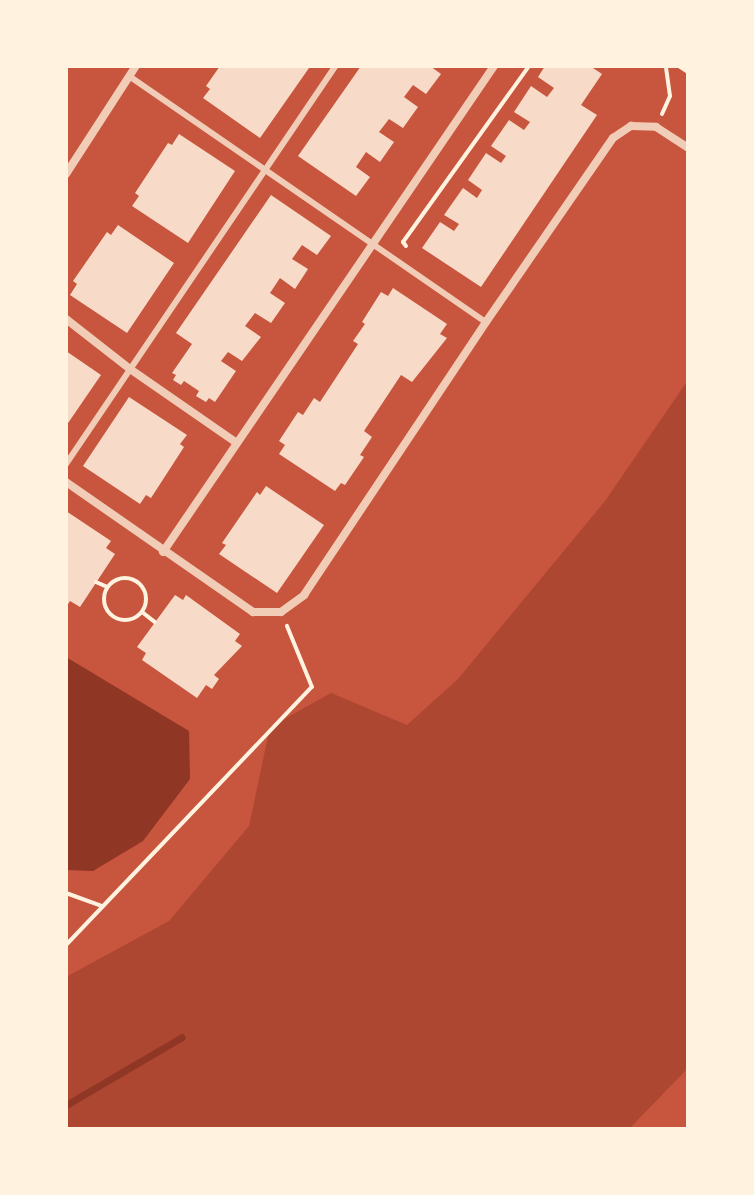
<!DOCTYPE html>
<html>
<head>
<meta charset="utf-8">
<style>
  body { margin:0 }
  #map { position:relative; width:754px; height:1195px; overflow:hidden; background:#c8553d; font-family:Georgia,serif }
  div>[style] { position:absolute }
  [style*='--x'] { left:calc(var(--x)*1px); top:calc(var(--y)*1px); width:calc(var(--w)*1px); rotate:calc(var(--a)*1deg) }
  .green>* { inset:0; background:#ae4732 }
  .water>* { inset:0; background:#8f3625 }
  .stream>* { height:7px; margin:-3.5px; padding:0 3.5px; transform-origin:3.5px; border-radius:3.5px; background:#8f3625 }
  .building>* { inset:0; background:#f7dbc8 }
  .path>* { height:4px; margin:-2px; padding:0 2px; transform-origin:2px; border-radius:2px; background:#fff3e0 }
  .path>.ring { margin:-2px; padding:0; box-sizing:content-box; background:none; border:4px solid #fff3e0; border-radius:50% }
  .service>* { height:6px; margin:-3px; padding:0 3px; transform-origin:3px; border-radius:3px; background:#f1ccb7 }
  .minor>* { height:8px; margin:-4px; padding:0 4px; transform-origin:4px; border-radius:4px; background:#f1ccb7 }
  span { translate:-50% -50%; white-space:nowrap; text-align:center; line-height:1.15; -webkit-text-stroke:6px #fff3e0; paint-order:stroke }
  .frame { position:absolute; inset:0; border:68px solid #fff3e0; pointer-events:none }
</style>
</head>
<body>
<div id="map">
  <div class="green">
    <i style="clip-path:polygon(688px 380px,688px 1068px,629px 1129px,66px 1129px,66px 977px,169px 921px,249px 826px,270px 727px,331px 693px,407px 725px,458px 679px,605px 501px)"></i>
  </div>
  <div class="water">
    <i style="clip-path:polygon(66px 657px,189px 731px,190px 779px,143px 841px,93px 871px,66px 870px)"></i>
  </div>
  <div class="stream">
    <i style="--x:66;--y:1105;--w:134;--a:-30.4"></i>
  </div>
  <div class="building">
    <i style="clip-path:polygon(220px 66px,305px 66px,309px 68px,260px 138px,203px 98px,210px 89px,206px 86px)"></i>
    <i style="clip-path:polygon(361px 66px,430px 66px,441px 74px,426px 94px,413px 85px,404px 97px,418px 107px,403px 128px,389px 119px,379px 132px,394px 142px,380px 162px,366px 152px,356px 167px,370px 177px,356px 196px,298px 156px)"></i>
    <i style="clip-path:polygon(545px 66px,590px 66px,602px 74px,581px 105px,597px 115px,481px 287px,422px 248px,440px 222px,454px 231px,459px 224px,444px 215px,463px 188px,477px 198px,482px 190px,468px 180px,486px 153px,501px 163px,506px 156px,491px 146px,509px 120px,524px 130px,530px 122px,514px 112px,531px 86px,547px 97px,554px 88px,538px 77px)"></i>
    <i style="clip-path:polygon(179px 134px,235px 171px,188px 243px,132px 206px,139px 196px,135px 193px,168px 143px,172px 145px)"></i>
    <i style="clip-path:polygon(271px 195px,331px 236px,317px 255px,302px 245px,292px 259px,308px 269px,295px 289px,280px 278px,270px 293px,285px 303px,271px 323px,255px 313px,245px 326px,261px 337px,242px 361px,228px 352px,221px 361px,236px 371px,215px 402px,209px 398px,206px 402px,196px 396px,199px 391px,184px 381px,181px 385px,173px 380px,176px 375px,172px 373px,192px 344px,176px 333px)"></i>
    <i style="clip-path:polygon(118px 225px,174px 263px,127px 333px,70px 295px,77px 284px,73px 281px,107px 232px,111px 235px)"></i>
    <i style="clip-path:polygon(393px 288px,447px 324px,440px 334px,447px 338px,412px 382px,401px 375px,364px 431px,372px 437px,360px 455px,364px 457px,345px 485px,341px 483px,335px 491px,279px 454px,285px 445px,279px 441px,298px 412px,303px 415px,314px 398px,320px 402px,358px 344px,353px 341px,365px 324px,362px 322px,381px 292px,388px 296px)"></i>
    <i style="clip-path:polygon(66px 351px,101px 375px,66px 426px)"></i>
    <i style="clip-path:polygon(129px 397px,187px 435px,180px 444px,184px 447px,151px 498px,146px 495px,140px 504px,83px 466px)"></i>
    <i style="clip-path:polygon(266px 486px,324px 525px,277px 593px,219px 554px,226px 545px,222px 543px,257px 492px,260px 495px)"></i>
    <i style="clip-path:polygon(66px 511px,111px 541px,106px 548px,115px 554px,80px 607px,70px 601px,66px 607px)"></i>
    <i style="clip-path:polygon(175px 595px,183px 600px,186px 595px,240px 634px,235px 641px,242px 646px,214px 675px,219px 679px,212px 689px,206px 685px,197px 698px,142px 660px,146px 653px,137px 647px)"></i>
  </div>
  <div class="path">
    <i style="--x:679;--y:66;--w:11;--a:34"></i>
    <i style="--x:662;--y:114;--w:20;--a:-66"></i>
    <i style="--x:670;--y:96;--w:30;--a:-98"></i>
    <i style="--x:406;--y:246;--w:5;--a:-127"></i>
    <i style="--x:403;--y:242;--w:216;--a:-54.4"></i>
    <i class="ring" style="left:104px;top:578px;width:38px;height:38px"></i>
    <i style="--x:96;--y:582;--w:12;--a:24"></i>
    <i style="--x:142;--y:612;--w:16;--a:38"></i>
    <i style="--x:66;--y:893;--w:37;--a:20"></i>
    <i style="--x:66;--y:945;--w:356;--a:-46.4"></i>
    <i style="--x:312;--y:687;--w:66;--a:-112.3"></i>
  </div>
  <div class="service">
    <i style="--x:129;--y:76;--w:434;--a:34.6"></i>
    <i style="--x:66;--y:464;--w:480;--a:-55.9"></i>
  </div>
  <div class="minor">
    <i style="--x:66;--y:174;--w:129;--a:-57.1"></i>
    <i style="--x:66;--y:319;--w:81;--a:38"></i>
    <i style="--x:130;--y:369;--w:130;--a:34.7"></i>
    <i style="--x:66;--y:482;--w:228;--a:34.8"></i>
    <i style="--x:253;--y:612;--w:28;--a:0"></i>
    <i style="--x:281;--y:612;--w:29;--a:-36"></i>
    <i style="--x:304;--y:595;--w:328;--a:-56.3"></i>
    <i style="--x:486;--y:322;--w:224;--a:-55.4"></i>
    <i style="--x:613;--y:138;--w:22;--a:-34"></i>
    <i style="--x:631;--y:126;--w:25;--a:2"></i>
    <i style="--x:656;--y:127;--w:38;--a:33"></i>
    <i style="--x:163;--y:552;--w:588;--a:-55.74"></i>
  </div>
  <div class="frame"></div>
</div>
</body>
</html>
